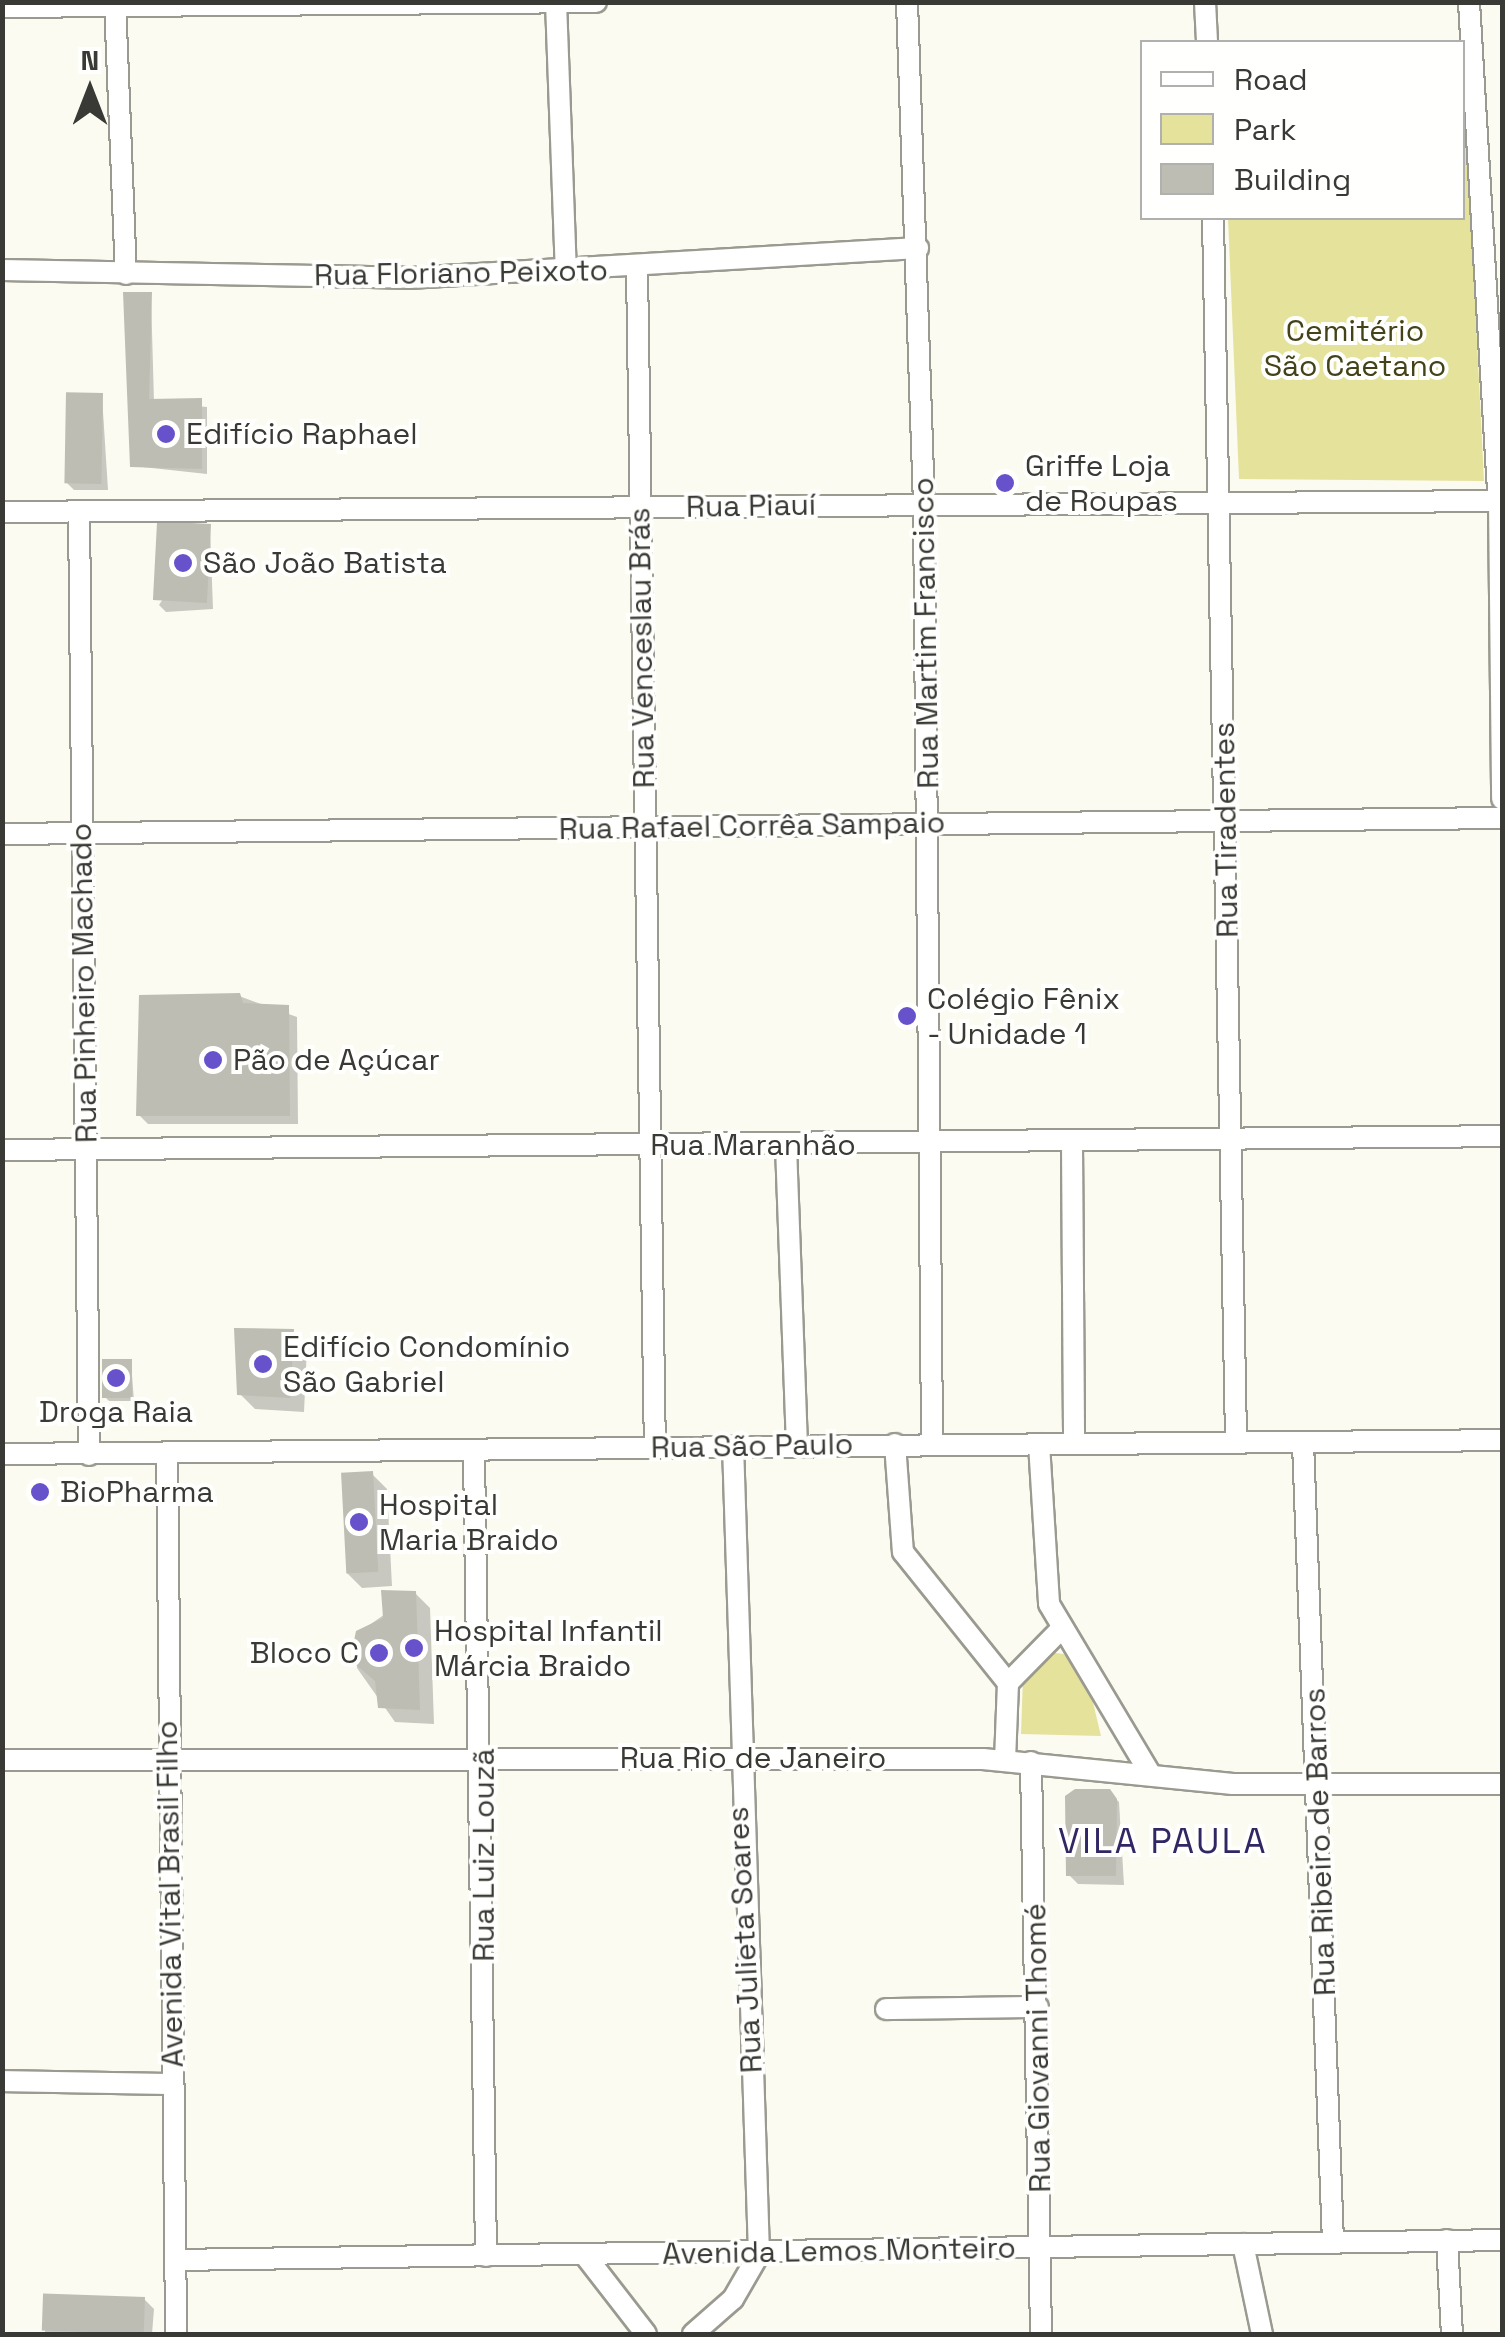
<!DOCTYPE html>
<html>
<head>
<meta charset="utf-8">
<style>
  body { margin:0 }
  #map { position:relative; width:1505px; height:2337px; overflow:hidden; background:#fbfbf1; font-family:"Space Grotesk",sans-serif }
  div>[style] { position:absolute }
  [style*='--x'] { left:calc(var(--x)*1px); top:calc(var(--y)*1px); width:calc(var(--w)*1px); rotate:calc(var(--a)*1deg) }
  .green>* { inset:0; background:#e4e29b }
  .shadow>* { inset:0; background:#0003 }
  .building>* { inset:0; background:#bdbdb3; transform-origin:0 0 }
  .roads { filter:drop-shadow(2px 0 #9a9a90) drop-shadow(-2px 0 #9a9a90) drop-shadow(0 2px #9a9a90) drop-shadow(0 -2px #9a9a90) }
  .minor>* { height:20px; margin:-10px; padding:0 10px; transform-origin:10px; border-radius:10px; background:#fff }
  .dots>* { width:28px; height:28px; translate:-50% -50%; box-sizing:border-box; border:5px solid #fffffe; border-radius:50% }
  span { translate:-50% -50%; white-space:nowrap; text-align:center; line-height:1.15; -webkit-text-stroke:8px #fffffe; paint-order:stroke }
  .street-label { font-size:30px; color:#393935 }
  .park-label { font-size:30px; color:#444218 }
  .poi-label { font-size:30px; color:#393935 }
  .left { translate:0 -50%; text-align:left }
  .right { translate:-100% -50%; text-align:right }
  .quarter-label { font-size:35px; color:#312863; letter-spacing:2.5px }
  .frame { position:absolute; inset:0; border:5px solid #393935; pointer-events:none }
  .legend { position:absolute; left:1140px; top:40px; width:325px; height:180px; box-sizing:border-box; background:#fffffe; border:2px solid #b0b0ae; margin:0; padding:12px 18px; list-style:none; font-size:30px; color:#393935 }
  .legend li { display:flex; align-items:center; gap:20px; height:50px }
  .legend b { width:50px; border:2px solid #b0b0ae }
  .north { position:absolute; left:40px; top:40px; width:100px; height:100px; -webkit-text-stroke:8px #fffffe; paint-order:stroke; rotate:0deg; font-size:28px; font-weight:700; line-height:40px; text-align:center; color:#393935 }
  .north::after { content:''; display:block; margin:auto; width:35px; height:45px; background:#393935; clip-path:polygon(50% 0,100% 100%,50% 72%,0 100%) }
</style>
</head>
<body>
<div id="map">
  <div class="green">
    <i style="clip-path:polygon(1465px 98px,1484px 481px,1239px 479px,1228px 218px,1462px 218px)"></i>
    <i style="clip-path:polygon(1048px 1652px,1064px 1654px,1090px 1690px,1101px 1736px,1021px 1734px,1023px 1678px)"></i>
  </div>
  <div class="shadow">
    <i style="clip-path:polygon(151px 295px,154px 402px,207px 407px,207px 474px,133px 466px)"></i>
    <i style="clip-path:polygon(102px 396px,108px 490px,74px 490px,67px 483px)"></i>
    <i style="clip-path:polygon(210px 527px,213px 609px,166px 612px,159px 605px)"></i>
    <i style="clip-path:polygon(239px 996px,297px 1017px,298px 1124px,148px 1124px,139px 1115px)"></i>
    <i style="clip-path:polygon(293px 1332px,307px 1347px,304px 1412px,255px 1409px,240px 1394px)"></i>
    <i style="clip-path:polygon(131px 1362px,134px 1401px,109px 1401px,105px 1397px)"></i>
    <i style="clip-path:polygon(372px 1474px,387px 1489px,392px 1586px,362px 1588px,347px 1573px)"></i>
    <i style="clip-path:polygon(415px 1593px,430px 1608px,434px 1724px,395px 1722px,357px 1668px,358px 1633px)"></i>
    <i style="clip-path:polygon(1109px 1792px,1119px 1802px,1124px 1885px,1078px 1884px,1068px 1874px)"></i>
    <i style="clip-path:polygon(144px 2299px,154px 2309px,152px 2334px,45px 2334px,46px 2300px)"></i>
  </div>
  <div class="building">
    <i style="clip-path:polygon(123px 292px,152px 292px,149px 399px,202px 398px,202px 469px,130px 467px)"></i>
    <i style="left:103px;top:393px;width:91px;height:37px;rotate:91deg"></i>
    <i style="left:211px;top:524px;width:79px;height:54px;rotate:93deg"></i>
    <i style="clip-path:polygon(240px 993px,243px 1003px,289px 1005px,290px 1116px,136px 1116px,139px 995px)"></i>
    <i style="clip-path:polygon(234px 1328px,294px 1329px,290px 1398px,237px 1395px)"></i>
    <i style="left:102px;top:1359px;width:30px;height:39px"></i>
    <i style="left:373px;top:1471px;width:101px;height:32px;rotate:87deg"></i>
    <i style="clip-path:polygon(381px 1590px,416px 1591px,420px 1710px,378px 1708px,375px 1681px,350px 1660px,356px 1631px,383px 1618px)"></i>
    <i style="clip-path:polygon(1075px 1789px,1110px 1789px,1117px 1799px,1116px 1876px,1066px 1876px,1065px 1796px)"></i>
    <i style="left:145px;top:2297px;width:37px;height:102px;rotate:92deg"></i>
  </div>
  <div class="roads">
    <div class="minor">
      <i style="--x:115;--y:2;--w:272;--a:87.7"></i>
      <i style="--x:556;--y:2;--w:270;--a:87.9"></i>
      <i style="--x:907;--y:2;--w:502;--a:88.06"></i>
      <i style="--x:924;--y:504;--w:939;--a:89.51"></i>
      <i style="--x:1205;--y:2;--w:40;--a:87.1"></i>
      <i style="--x:1469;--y:2;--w:499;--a:86.6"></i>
      <i style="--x:1499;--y:500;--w:299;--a:89.4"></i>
      <i style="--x:2;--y:7;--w:594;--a:-0.48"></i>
      <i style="--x:1213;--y:218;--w:1225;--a:88.92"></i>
      <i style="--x:637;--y:268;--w:1179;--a:89.13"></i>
      <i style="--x:2;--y:270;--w:407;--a:1.1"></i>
      <i style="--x:409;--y:278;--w:510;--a:-3.37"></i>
      <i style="--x:79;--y:511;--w:944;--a:89.39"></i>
      <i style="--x:2;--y:512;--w:1500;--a:-0.42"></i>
      <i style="--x:2;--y:834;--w:1500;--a:-0.61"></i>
      <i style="--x:1072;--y:1144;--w:299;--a:89.6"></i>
      <i style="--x:786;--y:1146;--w:299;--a:87.9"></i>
      <i style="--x:2;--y:1150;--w:1500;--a:-0.53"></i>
      <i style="--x:1303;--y:1443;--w:800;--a:87.85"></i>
      <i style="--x:895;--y:1444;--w:108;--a:85.8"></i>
      <i style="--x:903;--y:1552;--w:168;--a:51.3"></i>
      <i style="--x:1008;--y:1683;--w:77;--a:92.2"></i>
      <i style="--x:1039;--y:1444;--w:160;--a:86.4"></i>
      <i style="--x:1049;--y:1604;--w:199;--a:59.2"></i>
      <i style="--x:167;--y:1453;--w:881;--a:89.41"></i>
      <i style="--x:2;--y:1454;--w:1500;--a:-0.53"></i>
      <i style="--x:474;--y:1454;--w:802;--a:89.14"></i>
      <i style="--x:1008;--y:1683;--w:74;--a:-45.5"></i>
      <i style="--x:2;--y:1760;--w:981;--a:-0.06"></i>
      <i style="--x:983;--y:1759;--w:251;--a:5.7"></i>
      <i style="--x:1233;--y:1784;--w:269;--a:0"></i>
      <i style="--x:1031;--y:1762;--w:572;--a:89"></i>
      <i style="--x:886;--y:2009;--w:152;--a:-0.8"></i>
      <i style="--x:2;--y:2081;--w:171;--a:1"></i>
      <i style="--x:1447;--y:2240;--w:94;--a:87"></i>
      <i style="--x:1243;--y:2244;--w:92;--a:78.1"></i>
      <i style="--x:584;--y:2254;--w:101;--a:52.2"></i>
      <i style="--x:175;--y:2260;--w:1327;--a:-0.86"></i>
      <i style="--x:693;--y:2334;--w:53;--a:-41.2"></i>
      <i style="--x:733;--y:2299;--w:52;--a:-60"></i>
      <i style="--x:759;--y:2254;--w:808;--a:-91.84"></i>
    </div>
  </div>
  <div class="dots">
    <i style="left:166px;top:434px;background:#6752cb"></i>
    <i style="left:1005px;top:483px;background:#6752cb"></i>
    <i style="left:183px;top:563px;background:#6752cb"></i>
    <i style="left:907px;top:1016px;background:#6752cb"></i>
    <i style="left:213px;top:1060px;background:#6752cb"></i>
    <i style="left:263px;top:1364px;background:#6752cb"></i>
    <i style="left:116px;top:1378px;background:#6752cb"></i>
    <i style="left:40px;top:1492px;background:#6752cb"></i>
    <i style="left:359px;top:1522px;background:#6752cb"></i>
    <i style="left:414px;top:1648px;background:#6752cb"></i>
    <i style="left:379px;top:1653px;background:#6752cb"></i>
  </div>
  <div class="street-label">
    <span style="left:461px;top:273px;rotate:-1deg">Rua Floriano Peixoto</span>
    <span style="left:751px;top:506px;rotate:-1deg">Rua Piauí</span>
    <span style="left:926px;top:633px;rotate:-91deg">Rua Martim Francisco</span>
    <span style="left:642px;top:648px;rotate:-91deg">Rua Venceslau Brás</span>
    <span style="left:752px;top:826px;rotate:-1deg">Rua Rafael Corrêa Sampaio</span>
    <span style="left:1226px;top:830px;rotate:-91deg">Rua Tiradentes</span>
    <span style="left:84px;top:983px;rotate:-91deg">Rua Pinheiro Machado</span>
    <span style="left:753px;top:1145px">Rua Maranhão</span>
    <span style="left:752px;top:1446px;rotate:-1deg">Rua São Paulo</span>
    <span style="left:753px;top:1758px">Rua Rio de Janeiro</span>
    <span style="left:1320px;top:1842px;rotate:-92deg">Rua Ribeiro de Barros</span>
    <span style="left:484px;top:1855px;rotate:-90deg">Rua Luiz Louzã</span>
    <span style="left:170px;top:1894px;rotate:-91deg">Avenida Vital Brasil Filho</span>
    <span style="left:745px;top:1940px;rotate:-93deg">Rua Julieta Soares</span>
    <span style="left:1038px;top:2048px;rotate:-91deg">Rua Giovanni Thomé</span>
    <span style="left:839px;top:2251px;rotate:-1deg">Avenida Lemos Monteiro</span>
  </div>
  <div class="park-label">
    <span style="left:1355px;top:348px">Cemitério<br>São Caetano</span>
  </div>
  <div class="poi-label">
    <span class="left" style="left:186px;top:434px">Edifício Raphael</span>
    <span class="left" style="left:1025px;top:483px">Griffe Loja<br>de Roupas</span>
    <span class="left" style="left:203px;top:563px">São João Batista</span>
    <span class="left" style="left:927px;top:1016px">Colégio Fênix<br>- Unidade 1</span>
    <span class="left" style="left:233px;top:1060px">Pão de Açúcar</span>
    <span class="left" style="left:283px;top:1364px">Edifício Condomínio<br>São Gabriel</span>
    <span style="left:116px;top:1412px">Droga Raia</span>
    <span class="left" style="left:60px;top:1492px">BioPharma</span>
    <span class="left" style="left:379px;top:1522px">Hospital<br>Maria Braido</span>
    <span class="left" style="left:434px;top:1648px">Hospital Infantil<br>Márcia Braido</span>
    <span class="right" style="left:359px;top:1653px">Bloco C</span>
  </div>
  <div class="quarter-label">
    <span style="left:1163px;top:1841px">VILA PAULA</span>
  </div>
  <div class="frame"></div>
  <ul class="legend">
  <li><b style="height:12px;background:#fff"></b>Road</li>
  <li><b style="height:28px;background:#e4e29b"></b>Park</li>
  <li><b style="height:28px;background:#bdbdb3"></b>Building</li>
  </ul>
  <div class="north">N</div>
</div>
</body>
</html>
